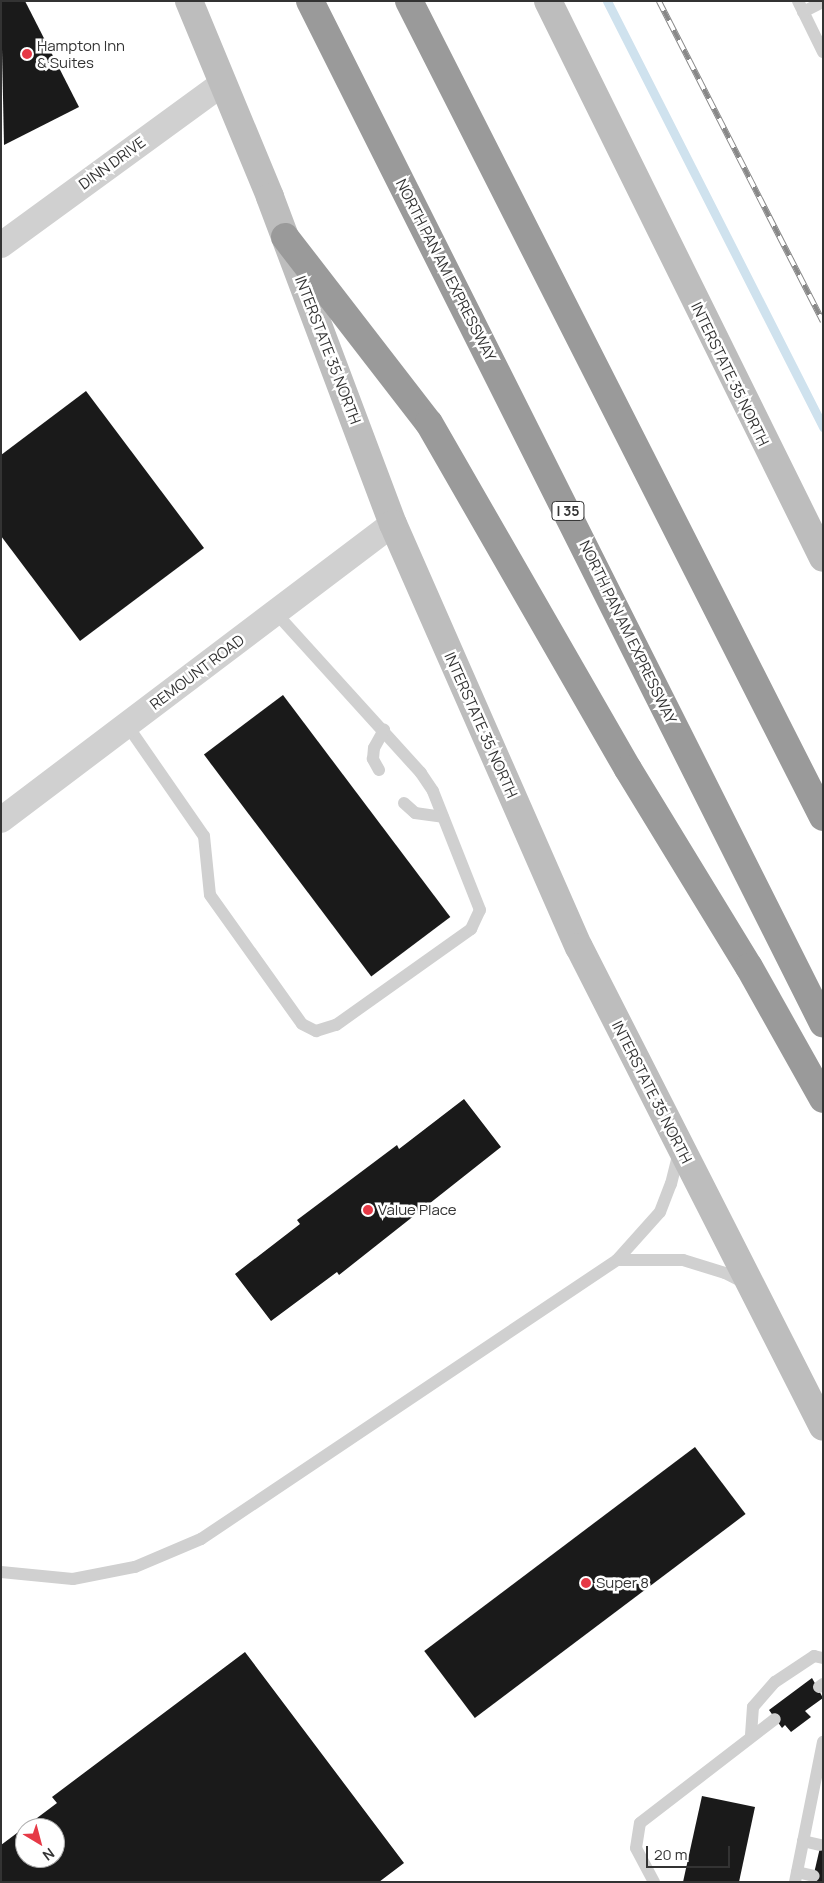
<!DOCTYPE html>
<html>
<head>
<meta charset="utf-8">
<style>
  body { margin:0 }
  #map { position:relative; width:824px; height:1883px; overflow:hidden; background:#fff; font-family:Manrope,sans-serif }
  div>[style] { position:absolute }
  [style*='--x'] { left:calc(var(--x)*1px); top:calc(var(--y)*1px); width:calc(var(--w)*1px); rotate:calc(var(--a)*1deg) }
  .stream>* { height:9px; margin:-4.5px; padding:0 4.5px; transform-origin:4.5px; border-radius:4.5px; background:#cfe2ee }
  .building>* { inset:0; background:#1a1a1a; transform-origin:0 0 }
  .lane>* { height:12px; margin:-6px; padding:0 6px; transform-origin:6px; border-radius:6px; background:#d0d0d0 }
  .street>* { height:26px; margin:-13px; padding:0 13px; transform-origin:13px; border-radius:13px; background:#d0d0d0 }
  .secondary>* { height:28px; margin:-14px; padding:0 14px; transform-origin:14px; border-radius:14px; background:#bdbdbd }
  .highway>* { height:28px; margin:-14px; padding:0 14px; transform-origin:14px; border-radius:14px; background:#9a9a9a }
  .rail>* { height:5.5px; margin-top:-2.75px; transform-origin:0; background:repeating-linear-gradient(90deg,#fff 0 11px,#888 0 22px); box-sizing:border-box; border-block:1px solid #888 }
  .dots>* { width:14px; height:14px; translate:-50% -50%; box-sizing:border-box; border:2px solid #fff; border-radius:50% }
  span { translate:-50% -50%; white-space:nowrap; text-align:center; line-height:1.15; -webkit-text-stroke:5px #fff; paint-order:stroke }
  .shield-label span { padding:1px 4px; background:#fff; border:1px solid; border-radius:4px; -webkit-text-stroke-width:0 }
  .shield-label { font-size:14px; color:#333; font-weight:700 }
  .poi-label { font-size:15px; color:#333 }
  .left { translate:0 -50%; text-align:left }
  .street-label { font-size:15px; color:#333 }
  .frame { position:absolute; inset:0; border:2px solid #333; pointer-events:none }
  .north { position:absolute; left:15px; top:1818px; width:50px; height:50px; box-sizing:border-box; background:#fff; border:1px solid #adadad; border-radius:50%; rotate:143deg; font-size:14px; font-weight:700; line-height:20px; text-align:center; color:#333 }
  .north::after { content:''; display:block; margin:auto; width:18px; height:22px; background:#e63946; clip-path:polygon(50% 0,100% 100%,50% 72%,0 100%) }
  .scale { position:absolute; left:646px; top:1846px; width:84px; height:22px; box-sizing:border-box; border:2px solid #333; border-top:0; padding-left:6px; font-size:15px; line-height:18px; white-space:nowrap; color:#333; -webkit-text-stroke:4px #fff; paint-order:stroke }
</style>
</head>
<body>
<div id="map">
  <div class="stream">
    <i style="--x:607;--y:1;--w:478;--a:63.1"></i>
  </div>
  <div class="building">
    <i style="clip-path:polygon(1px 1px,25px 1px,79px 107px,4px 145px)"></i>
    <i style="clip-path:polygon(86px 391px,204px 548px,80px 641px,1px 536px,1px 455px)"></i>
    <i style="left:283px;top:695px;width:278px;height:99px;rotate:53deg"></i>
    <i style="clip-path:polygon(464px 1099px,501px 1147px,339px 1275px,337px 1272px,271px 1321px,235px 1274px,300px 1224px,297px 1220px,397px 1145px,399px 1149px)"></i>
    <i style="left:695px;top:1447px;width:84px;height:339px;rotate:53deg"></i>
    <i style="clip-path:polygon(evenodd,245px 1652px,404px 1863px,379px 1882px,1px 1882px,1px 1845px,57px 1803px,52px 1797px,245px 1652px,25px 1828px,55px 1828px,55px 1858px,25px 1858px,25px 1828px)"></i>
    <i style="clip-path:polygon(812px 1678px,823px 1698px,805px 1711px,811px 1717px,791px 1732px,785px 1725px,782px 1728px,769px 1710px)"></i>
    <i style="clip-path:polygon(702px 1796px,755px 1807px,739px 1882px,683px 1882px)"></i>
    <i style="clip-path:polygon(822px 1839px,823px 1882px,812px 1882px)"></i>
  </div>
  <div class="lane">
    <i style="--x:798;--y:1;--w:57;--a:63.9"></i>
    <i style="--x:803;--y:12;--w:22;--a:-27"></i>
    <i style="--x:127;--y:725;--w:135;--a:55.3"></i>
    <i style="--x:204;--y:836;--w:59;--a:84.2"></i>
    <i style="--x:210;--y:895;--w:158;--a:54.5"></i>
    <i style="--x:302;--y:1024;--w:16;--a:27"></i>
    <i style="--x:316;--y:1031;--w:21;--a:-17"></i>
    <i style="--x:336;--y:1025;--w:166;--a:-35.4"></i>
    <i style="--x:471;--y:929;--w:21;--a:-65"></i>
    <i style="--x:480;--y:910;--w:128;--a:-111.6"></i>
    <i style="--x:433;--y:791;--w:22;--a:-124"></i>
    <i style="--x:421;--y:773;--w:216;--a:-132.2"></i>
    <i style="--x:379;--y:770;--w:13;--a:-119"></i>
    <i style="--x:373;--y:759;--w:11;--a:-85"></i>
    <i style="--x:374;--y:748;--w:21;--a:-61"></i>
    <i style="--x:404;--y:803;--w:15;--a:42"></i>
    <i style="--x:415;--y:813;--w:28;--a:8"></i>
    <i style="--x:617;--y:1260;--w:66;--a:0"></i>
    <i style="--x:683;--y:1260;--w:44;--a:17.2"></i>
    <i style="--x:725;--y:1273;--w:22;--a:27"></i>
    <i style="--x:1;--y:1572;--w:72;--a:5.6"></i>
    <i style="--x:73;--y:1579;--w:63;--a:-11"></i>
    <i style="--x:135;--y:1567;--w:72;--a:-23"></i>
    <i style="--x:201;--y:1539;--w:501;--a:-33.85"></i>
    <i style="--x:617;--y:1260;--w:64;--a:-48.1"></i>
    <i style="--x:660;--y:1212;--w:30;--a:-69"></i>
    <i style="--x:671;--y:1184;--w:34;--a:-76"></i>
    <i style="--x:819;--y:1687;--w:5;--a:-37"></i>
    <i style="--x:751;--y:1735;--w:28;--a:-86"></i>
    <i style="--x:753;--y:1707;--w:33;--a:-49"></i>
    <i style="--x:775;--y:1682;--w:47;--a:-33.7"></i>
    <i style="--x:814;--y:1656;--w:9;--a:13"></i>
    <i style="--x:803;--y:1841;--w:17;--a:13"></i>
    <i style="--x:797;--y:1872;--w:17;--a:13"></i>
    <i style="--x:654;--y:1882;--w:38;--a:-118"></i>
    <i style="--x:636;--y:1848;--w:25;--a:-81"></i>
    <i style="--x:640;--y:1823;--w:170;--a:-37.6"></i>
    <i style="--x:795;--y:1882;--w:143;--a:-78.7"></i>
  </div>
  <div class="street">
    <i style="--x:1;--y:245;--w:275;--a:-36.1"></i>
    <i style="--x:1;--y:820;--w:491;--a:-37.1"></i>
  </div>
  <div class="secondary">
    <i style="--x:189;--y:1;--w:212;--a:67.5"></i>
    <i style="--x:270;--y:197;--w:349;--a:69.4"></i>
    <i style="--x:393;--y:524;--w:462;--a:66.3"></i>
    <i style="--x:579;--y:947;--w:538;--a:63.05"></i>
    <i style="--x:548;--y:1;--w:621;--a:63.72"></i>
  </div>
  <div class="highway">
    <i style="--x:310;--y:1;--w:1144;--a:63.35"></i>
    <i style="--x:409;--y:1;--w:915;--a:63.1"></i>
    <i style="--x:285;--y:237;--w:235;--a:52.3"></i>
    <i style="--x:429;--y:423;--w:399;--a:60.1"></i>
    <i style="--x:628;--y:769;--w:232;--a:58.6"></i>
    <i style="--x:749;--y:967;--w:151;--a:60.7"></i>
  </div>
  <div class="rail">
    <i style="--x:659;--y:1;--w:360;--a:62.9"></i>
  </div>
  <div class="dots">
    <i style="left:27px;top:54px;background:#e63946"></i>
    <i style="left:368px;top:1210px;background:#e63946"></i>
    <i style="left:586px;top:1583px;background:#e63946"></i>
  </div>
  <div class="shield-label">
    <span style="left:568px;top:511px">I 35</span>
  </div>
  <div class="poi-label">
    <span class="left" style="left:37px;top:54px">Hampton Inn<br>&amp; Suites</span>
    <span class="left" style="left:378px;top:1210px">Value Place</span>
    <span class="left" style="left:596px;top:1583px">Super 8</span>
  </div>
  <div class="street-label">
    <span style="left:112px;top:163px;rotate:-36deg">DINN DRIVE</span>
    <span style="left:446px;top:270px;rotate:63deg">NORTH PAN AM EXPRESSWAY</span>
    <span style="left:328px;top:350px;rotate:69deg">INTERSTATE 35 NORTH</span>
    <span style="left:730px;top:374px;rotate:64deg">INTERSTATE 35 NORTH</span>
    <span style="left:628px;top:632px;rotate:64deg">NORTH PAN AM EXPRESSWAY</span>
    <span style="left:197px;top:672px;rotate:-37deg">REMOUNT ROAD</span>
    <span style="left:481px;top:725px;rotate:66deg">INTERSTATE 35 NORTH</span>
    <span style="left:652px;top:1092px;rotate:63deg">INTERSTATE 35 NORTH</span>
  </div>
  <div class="frame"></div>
  <div class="north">N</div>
  <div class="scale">20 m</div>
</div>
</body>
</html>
